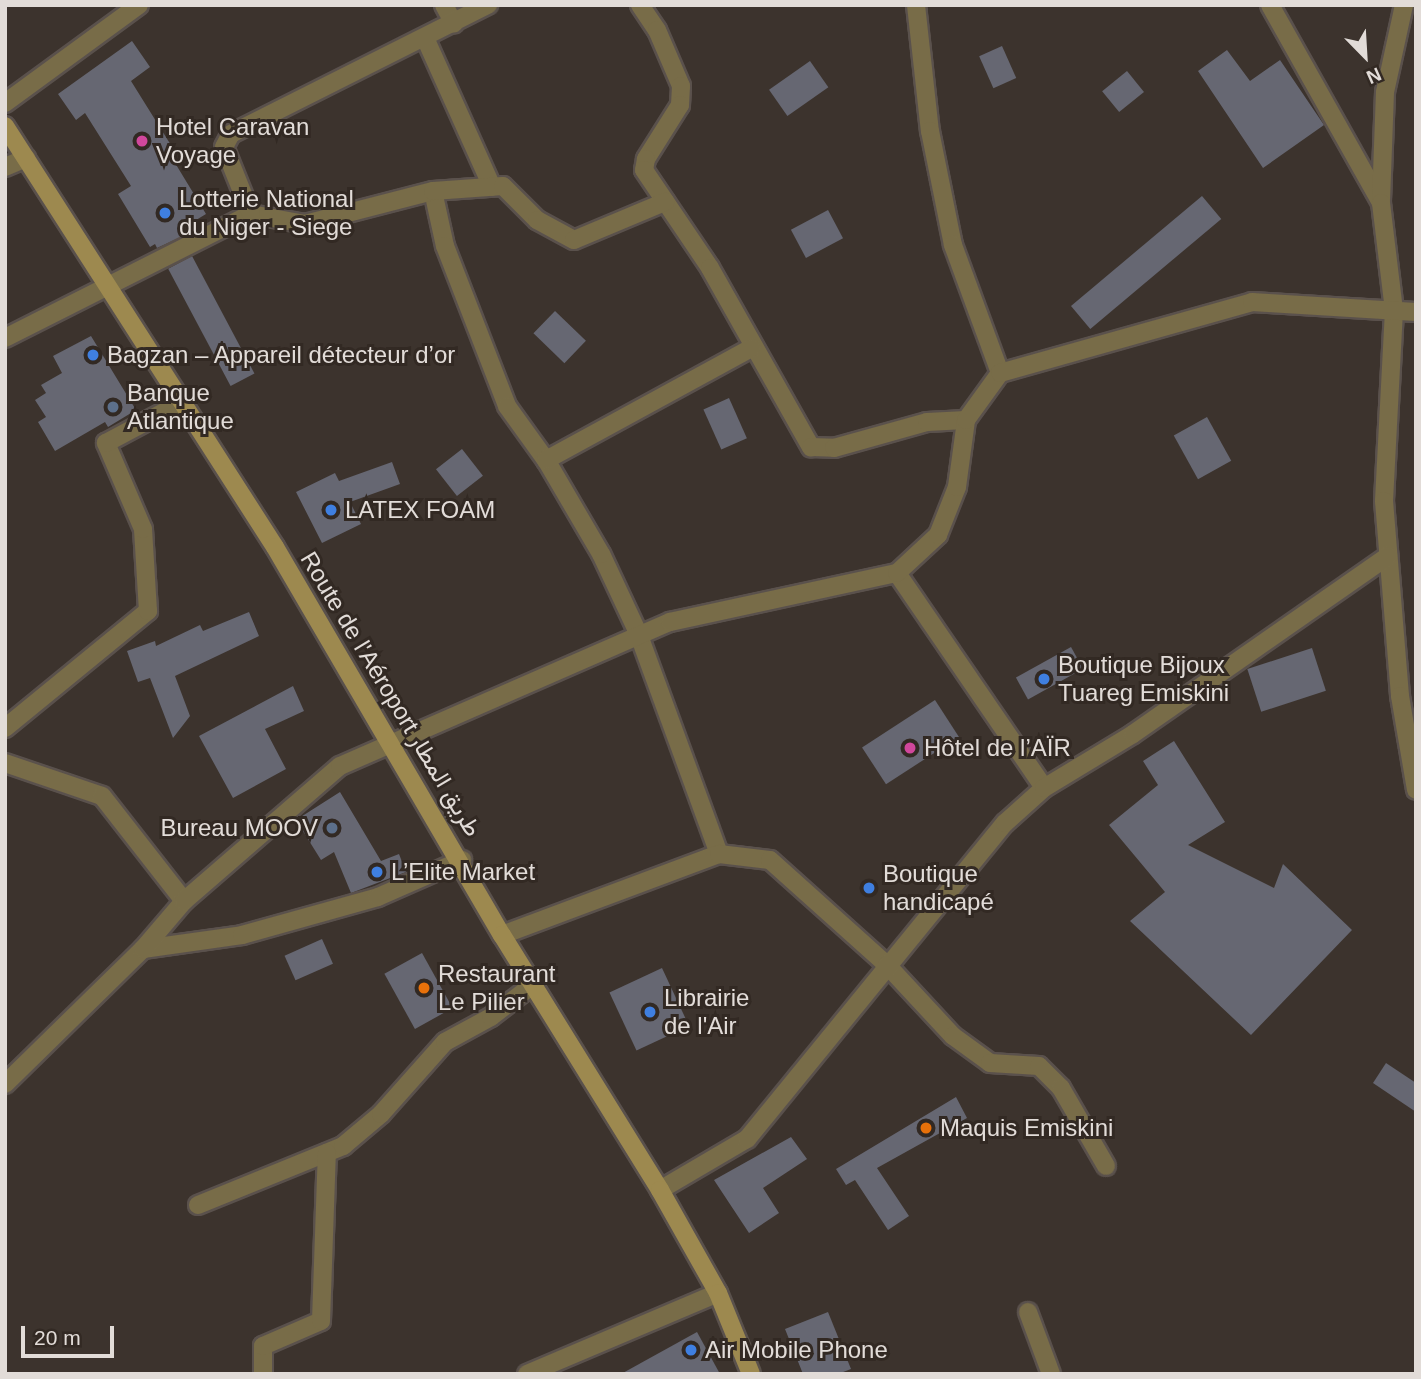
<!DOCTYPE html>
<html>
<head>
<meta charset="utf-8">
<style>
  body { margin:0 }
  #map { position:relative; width:1421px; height:1379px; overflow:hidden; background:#3c332d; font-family:Arial,Vazirmatn,sans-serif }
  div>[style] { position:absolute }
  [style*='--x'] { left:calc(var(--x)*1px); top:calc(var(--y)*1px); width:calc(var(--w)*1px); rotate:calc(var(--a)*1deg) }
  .building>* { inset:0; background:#666772; transform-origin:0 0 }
  .roads { filter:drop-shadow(2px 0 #5a514c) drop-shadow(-2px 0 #5a514c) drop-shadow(0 2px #5a514c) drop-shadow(0 -2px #5a514c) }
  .street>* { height:18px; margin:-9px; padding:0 9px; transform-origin:9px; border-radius:9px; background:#786c48 }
  .secondary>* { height:18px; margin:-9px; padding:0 9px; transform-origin:9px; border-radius:9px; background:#9d894f }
  .dots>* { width:19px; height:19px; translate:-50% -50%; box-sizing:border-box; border:4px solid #322923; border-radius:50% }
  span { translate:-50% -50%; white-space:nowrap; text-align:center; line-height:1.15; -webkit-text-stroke:6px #322923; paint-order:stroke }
  .poi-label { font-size:24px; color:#e2dcd8 }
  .left { translate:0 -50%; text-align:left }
  .right { translate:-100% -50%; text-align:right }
  .street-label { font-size:24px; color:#e2dcd8 }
  .frame { position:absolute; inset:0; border:7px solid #e2dcd8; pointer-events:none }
  .north { position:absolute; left:1330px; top:21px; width:70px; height:70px; -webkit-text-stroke:5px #322923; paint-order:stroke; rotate:156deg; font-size:19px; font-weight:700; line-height:28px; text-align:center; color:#e2dcd8 }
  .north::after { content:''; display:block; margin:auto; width:24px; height:32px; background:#e2dcd8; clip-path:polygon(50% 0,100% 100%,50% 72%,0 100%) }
  .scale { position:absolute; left:21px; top:1326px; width:93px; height:32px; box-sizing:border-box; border:4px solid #e2dcd8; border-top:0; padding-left:9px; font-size:21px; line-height:24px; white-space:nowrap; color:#e2dcd8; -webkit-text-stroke:5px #322923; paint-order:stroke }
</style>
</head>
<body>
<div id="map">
  <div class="building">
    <i style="clip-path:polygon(132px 41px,150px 67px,131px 81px,174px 150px,169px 153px,206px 214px,178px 231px,181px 237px,157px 248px,155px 244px,150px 247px,118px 194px,131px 186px,85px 113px,76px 120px,58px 94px)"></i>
    <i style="left:1002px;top:46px;width:35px;height:25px;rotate:66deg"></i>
    <i style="clip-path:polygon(1227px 50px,1250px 81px,1280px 60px,1324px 125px,1263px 168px,1198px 71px)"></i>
    <i style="left:810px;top:61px;width:32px;height:50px;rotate:55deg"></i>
    <i style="left:1127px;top:71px;width:27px;height:32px;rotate:51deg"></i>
    <i style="left:1202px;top:196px;width:30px;height:171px;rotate:50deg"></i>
    <i style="left:828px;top:210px;width:32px;height:42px;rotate:62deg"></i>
    <i style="left:192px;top:256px;width:133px;height:27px;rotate:62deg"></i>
    <i style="left:555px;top:311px;width:43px;height:31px;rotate:44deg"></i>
    <i style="clip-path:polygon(91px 336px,136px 410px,108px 427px,105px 422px,55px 451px,38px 422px,46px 417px,35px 400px,46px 393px,41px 385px,62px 373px,53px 356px)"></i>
    <i style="left:729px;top:398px;width:44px;height:28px;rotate:66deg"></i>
    <i style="left:1207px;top:417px;width:50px;height:38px;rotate:61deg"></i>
    <i style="left:462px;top:449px;width:34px;height:33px;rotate:52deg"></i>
    <i style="clip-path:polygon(392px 462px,400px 484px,350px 502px,361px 524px,322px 543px,296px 492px,335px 473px,339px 481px)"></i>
    <i style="clip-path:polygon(249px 612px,259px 636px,175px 676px,190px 716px,173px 738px,150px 678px,138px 682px,127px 651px,155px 641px,156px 646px,200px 625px,203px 631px)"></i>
    <i style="left:1071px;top:647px;width:25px;height:63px;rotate:61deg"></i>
    <i style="left:1312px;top:648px;width:45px;height:68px;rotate:72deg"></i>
    <i style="clip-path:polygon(293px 686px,304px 711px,265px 729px,286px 769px,233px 798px,199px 736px)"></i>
    <i style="left:935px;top:700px;width:44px;height:87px;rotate:57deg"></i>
    <i style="clip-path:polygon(1174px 741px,1225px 822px,1188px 845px,1274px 888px,1283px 864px,1352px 930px,1251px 1035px,1130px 921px,1165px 892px,1109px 825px,1158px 785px,1143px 761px)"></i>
    <i style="clip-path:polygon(340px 792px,381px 861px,399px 854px,406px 872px,351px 893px,334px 852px,321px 860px,296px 820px)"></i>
    <i style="left:322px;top:939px;width:27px;height:41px;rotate:66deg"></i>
    <i style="left:422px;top:953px;width:63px;height:43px;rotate:61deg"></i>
    <i style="left:662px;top:968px;width:64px;height:58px;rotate:65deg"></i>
    <i style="clip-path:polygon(1386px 1063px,1416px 1083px,1416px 1112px,1373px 1083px)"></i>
    <i style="clip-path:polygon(956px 1097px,967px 1118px,877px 1168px,909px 1216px,888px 1230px,855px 1180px,846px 1185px,836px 1169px)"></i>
    <i style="clip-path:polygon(791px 1137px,807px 1159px,763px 1188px,779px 1213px,749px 1233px,714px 1180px)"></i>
    <i style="clip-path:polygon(828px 1312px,851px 1369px,838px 1374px,803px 1374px,785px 1329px)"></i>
    <i style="clip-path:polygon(697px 1332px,720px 1374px,621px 1374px)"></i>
  </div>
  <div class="roads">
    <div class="street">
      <i style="--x:444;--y:5;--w:21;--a:62"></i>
      <i style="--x:640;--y:5;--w:30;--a:56"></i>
      <i style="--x:657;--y:30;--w:61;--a:66.8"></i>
      <i style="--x:681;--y:86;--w:19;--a:93"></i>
      <i style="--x:680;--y:105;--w:64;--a:122.2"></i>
      <i style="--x:646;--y:159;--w:11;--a:100"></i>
      <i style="--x:644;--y:170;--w:118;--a:56"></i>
      <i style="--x:710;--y:268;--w:206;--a:60.6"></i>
      <i style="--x:811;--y:447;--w:23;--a:2"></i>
      <i style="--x:834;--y:448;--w:97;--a:-15.6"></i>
      <i style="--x:927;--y:422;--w:39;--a:-3"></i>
      <i style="--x:916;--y:5;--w:127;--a:83.7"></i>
      <i style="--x:930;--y:131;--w:116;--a:78.6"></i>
      <i style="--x:953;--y:245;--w:136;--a:69.8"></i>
      <i style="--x:1270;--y:5;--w:227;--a:60.7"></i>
      <i style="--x:1404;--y:5;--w:89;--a:102.3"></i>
      <i style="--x:1385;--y:92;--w:111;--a:92.1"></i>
      <i style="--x:1381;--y:203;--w:108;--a:83.1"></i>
      <i style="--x:1394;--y:310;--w:191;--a:93"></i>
      <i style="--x:1384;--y:501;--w:196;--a:85.3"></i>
      <i style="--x:1400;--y:696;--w:95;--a:80.3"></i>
      <i style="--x:426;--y:40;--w:161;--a:65.8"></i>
      <i style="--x:5;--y:103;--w:166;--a:-36.2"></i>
      <i style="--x:5;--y:167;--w:23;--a:-23"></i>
      <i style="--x:433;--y:191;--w:56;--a:77.7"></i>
      <i style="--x:445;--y:246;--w:172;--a:68.8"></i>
      <i style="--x:507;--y:406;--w:67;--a:54.2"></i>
      <i style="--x:251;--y:214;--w:55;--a:10.5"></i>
      <i style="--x:305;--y:224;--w:132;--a:-14.5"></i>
      <i style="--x:433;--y:191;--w:70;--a:-4.1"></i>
      <i style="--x:503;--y:186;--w:48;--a:45"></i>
      <i style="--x:537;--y:220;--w:42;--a:28.4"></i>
      <i style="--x:574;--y:240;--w:99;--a:-22.7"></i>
      <i style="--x:5;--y:338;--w:275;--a:-26.8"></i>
      <i style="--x:251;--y:214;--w:72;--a:-111.9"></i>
      <i style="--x:224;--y:147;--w:15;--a:-62"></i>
      <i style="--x:231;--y:134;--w:288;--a:-26.7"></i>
      <i style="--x:897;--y:573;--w:260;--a:55.6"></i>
      <i style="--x:5;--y:728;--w:185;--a:-39.3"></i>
      <i style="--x:148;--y:611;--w:82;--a:-93.5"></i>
      <i style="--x:143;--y:529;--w:94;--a:-113.3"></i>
      <i style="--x:106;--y:443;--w:85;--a:-28.1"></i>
      <i style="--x:5;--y:763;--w:102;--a:18.8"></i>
      <i style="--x:102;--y:796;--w:133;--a:52"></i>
      <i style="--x:719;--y:854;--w:233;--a:-110.1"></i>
      <i style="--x:639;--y:635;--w:89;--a:-115.1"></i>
      <i style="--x:601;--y:554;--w:109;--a:-120.3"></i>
      <i style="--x:546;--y:460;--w:234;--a:-28.6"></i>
      <i style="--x:502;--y:935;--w:232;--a:-20.5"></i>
      <i style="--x:719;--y:854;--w:51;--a:6.7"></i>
      <i style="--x:770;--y:860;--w:157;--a:41.9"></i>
      <i style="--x:887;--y:965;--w:97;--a:47.1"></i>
      <i style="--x:953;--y:1036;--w:46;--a:36.1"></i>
      <i style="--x:990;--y:1063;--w:49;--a:3.5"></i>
      <i style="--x:1039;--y:1066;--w:31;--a:45"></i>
      <i style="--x:1061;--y:1088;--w:90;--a:60"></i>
      <i style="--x:143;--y:949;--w:100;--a:-8"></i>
      <i style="--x:242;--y:935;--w:141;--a:-15.6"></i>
      <i style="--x:378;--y:897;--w:92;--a:-23.8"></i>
      <i style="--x:5;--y:1084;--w:193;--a:-44.4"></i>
      <i style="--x:143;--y:949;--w:63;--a:-49.5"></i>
      <i style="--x:184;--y:901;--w:206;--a:-40.9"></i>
      <i style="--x:340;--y:766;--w:360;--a:-23.6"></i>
      <i style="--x:670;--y:622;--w:232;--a:-12.2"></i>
      <i style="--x:897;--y:573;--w:56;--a:-42.8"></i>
      <i style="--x:938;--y:535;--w:52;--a:-68.4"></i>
      <i style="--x:957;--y:487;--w:68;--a:-82.3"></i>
      <i style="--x:966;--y:420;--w:58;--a:-54.1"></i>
      <i style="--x:1000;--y:373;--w:262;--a:-15.7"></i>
      <i style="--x:1252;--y:302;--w:164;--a:3.5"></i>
      <i style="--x:660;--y:1190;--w:101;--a:-30.4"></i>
      <i style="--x:747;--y:1139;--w:408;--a:-50.8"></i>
      <i style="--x:1005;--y:823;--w:52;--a:-41.9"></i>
      <i style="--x:1044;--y:788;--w:104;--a:-31.2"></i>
      <i style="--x:1133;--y:734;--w:311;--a:-34.9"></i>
      <i style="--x:198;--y:1205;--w:157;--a:-22.1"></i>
      <i style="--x:343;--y:1146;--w:50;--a:-40.1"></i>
      <i style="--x:381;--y:1114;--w:96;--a:-48.4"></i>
      <i style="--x:445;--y:1042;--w:52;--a:-28.5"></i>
      <i style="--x:491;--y:1017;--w:56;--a:-37.7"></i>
      <i style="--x:1028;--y:1312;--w:66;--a:69.6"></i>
      <i style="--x:263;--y:1374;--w:28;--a:-90"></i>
      <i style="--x:263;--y:1346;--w:63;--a:-23.3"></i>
      <i style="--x:321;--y:1321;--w:168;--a:-88"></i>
      <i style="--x:527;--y:1374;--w:207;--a:-23"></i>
    </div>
    <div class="secondary">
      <i style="--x:5;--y:126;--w:500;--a:57.33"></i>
      <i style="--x:275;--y:547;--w:450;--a:59.7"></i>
      <i style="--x:502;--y:935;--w:300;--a:58.2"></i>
      <i style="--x:660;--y:1190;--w:118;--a:60.6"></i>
      <i style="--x:718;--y:1293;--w:87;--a:67.8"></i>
    </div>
  </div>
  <div class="dots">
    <i style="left:142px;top:141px;background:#d1479c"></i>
    <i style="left:165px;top:213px;background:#3f7fe0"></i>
    <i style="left:93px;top:355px;background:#3f7fe0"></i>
    <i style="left:113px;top:407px;background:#5c6f8a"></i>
    <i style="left:331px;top:510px;background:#3f7fe0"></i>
    <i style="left:1044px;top:679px;background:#3f7fe0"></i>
    <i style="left:910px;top:748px;background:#d1479c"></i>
    <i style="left:332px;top:828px;background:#5c6f8a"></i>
    <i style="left:377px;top:872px;background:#3f7fe0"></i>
    <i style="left:869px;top:888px;background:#3f7fe0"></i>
    <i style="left:424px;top:988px;background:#e8710a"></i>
    <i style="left:650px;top:1012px;background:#3f7fe0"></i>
    <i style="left:926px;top:1128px;background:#e8710a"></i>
    <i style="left:691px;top:1350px;background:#3f7fe0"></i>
  </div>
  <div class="poi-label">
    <span class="left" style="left:156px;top:141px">Hotel Caravan<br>Voyage</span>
    <span class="left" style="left:179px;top:213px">Lotterie National<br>du Niger - Siege</span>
    <span class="left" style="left:107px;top:355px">Bagzan – Appareil détecteur d’or</span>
    <span class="left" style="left:127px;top:407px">Banque<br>Atlantique</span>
    <span class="left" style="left:345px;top:510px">LATEX FOAM</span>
    <span class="left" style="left:1058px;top:679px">Boutique Bijoux<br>Tuareg Emiskini</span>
    <span class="left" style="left:924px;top:748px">Hôtel de l’AÏR</span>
    <span class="right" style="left:318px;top:828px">Bureau MOOV</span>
    <span class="left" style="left:391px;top:872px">L’Elite Market</span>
    <span class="left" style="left:883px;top:888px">Boutique<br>handicapé</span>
    <span class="left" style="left:438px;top:988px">Restaurant<br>Le Pilier</span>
    <span class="left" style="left:664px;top:1012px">Librairie<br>de l'Air</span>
    <span class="left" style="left:940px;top:1128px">Maquis Emiskini</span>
    <span class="left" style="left:705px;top:1350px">Air Mobile Phone</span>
  </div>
  <div class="street-label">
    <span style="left:391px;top:694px;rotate:59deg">Route de l'Aéroport طريق المطار</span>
  </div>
  <div class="frame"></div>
  <div class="north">N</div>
  <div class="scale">20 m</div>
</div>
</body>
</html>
